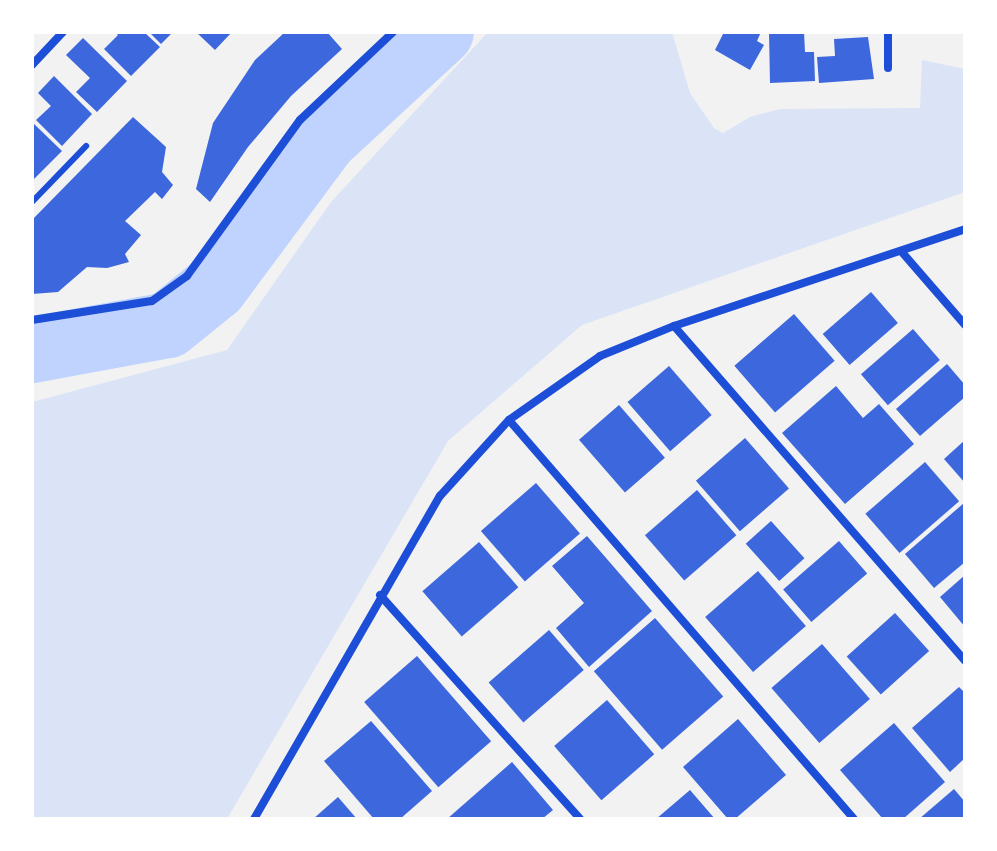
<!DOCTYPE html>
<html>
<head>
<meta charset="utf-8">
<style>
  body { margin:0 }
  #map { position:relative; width:997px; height:851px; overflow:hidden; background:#f2f2f2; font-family:Inter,sans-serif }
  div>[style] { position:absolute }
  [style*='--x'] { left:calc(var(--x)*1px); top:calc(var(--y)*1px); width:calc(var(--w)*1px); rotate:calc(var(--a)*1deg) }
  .green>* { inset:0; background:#dbe4f7 }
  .river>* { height:66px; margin:-33px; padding:0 33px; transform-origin:33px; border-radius:33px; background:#bfd3fe }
  .building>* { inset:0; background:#3d67dc; transform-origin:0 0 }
  .service>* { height:6px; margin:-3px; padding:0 3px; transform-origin:3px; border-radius:3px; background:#1d4ed8 }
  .minor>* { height:8px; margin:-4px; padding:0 4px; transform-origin:4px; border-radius:4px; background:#1d4ed8 }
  span { translate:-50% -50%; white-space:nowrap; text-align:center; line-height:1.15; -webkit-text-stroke:6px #fff; paint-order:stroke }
  .frame { position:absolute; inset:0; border:34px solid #fff; pointer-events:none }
</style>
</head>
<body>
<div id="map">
  <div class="green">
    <i style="clip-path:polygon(488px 32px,672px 32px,690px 93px,714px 128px,723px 133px,750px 117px,780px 109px,920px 108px,922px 60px,965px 69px,965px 192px,582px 325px,448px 441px,227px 819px,32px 819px,32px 402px,227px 350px,331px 202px)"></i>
  </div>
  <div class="river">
    <i style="--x:32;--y:350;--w:138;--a:-10.4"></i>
    <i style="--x:168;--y:325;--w:60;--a:-39"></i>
    <i style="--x:215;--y:287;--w:183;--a:-53.4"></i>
    <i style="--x:324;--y:140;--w:159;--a:-42.7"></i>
  </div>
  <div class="building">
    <i style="clip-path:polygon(115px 32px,144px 32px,160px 47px,131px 76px,104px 49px,118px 35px)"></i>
    <i style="clip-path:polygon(149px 32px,173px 32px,161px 44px)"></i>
    <i style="clip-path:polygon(196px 32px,232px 32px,215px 50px)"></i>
    <i style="clip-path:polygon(285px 32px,327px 32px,342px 49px,291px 96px,248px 147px,210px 202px,196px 189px,213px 123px,255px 60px)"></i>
    <i style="clip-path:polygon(724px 32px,761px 32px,757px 41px,764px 45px,750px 70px,715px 50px)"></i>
    <i style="clip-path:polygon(804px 32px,805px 52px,814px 52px,815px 81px,770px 83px,769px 33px)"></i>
    <i style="clip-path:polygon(868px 37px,874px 79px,819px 83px,817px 57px,835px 56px,834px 39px)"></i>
    <i style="clip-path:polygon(83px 38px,127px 81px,97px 112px,76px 92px,90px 78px,66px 55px)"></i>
    <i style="clip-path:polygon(54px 76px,92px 114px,62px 146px,36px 120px,51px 106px,38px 93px)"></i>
    <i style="clip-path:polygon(133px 117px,166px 147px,162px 172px,173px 185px,162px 199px,155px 192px,125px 221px,141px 235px,125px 254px,129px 262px,107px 268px,87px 267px,58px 292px,32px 294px,32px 220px)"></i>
    <i style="clip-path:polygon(32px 122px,62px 151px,32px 181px)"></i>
    <i style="left:871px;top:292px;width:41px;height:64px;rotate:49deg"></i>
    <i style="left:794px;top:314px;width:62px;height:79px;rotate:49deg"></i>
    <i style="left:913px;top:329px;width:41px;height:69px;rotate:49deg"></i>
    <i style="clip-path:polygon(947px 364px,965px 385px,965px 397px,920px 436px,896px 409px)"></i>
    <i style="left:669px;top:366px;width:65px;height:55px;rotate:49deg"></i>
    <i style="clip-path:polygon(836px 386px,863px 418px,879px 404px,914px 444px,845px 504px,782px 433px)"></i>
    <i style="left:619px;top:405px;width:70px;height:53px;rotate:49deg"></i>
    <i style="left:745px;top:438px;width:67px;height:65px;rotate:49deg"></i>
    <i style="clip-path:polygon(965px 440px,965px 483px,944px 459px)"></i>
    <i style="left:925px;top:462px;width:52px;height:79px;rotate:49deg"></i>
    <i style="left:536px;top:483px;width:67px;height:73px;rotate:49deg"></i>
    <i style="left:697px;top:490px;width:60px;height:69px;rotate:49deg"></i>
    <i style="clip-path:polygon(964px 503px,965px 562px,934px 588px,905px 554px)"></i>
    <i style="left:771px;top:521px;width:50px;height:34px;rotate:48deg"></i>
    <i style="clip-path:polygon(587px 536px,652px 611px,589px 667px,556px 628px,584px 603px,552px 566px)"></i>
    <i style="left:839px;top:541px;width:43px;height:74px;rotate:49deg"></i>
    <i style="left:479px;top:542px;width:60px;height:75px;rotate:49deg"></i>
    <i style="left:758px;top:571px;width:73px;height:70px;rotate:49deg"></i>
    <i style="clip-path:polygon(965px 575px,965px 627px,940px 597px)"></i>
    <i style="left:895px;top:613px;width:51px;height:65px;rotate:48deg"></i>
    <i style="left:655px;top:618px;width:104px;height:81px;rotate:49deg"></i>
    <i style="left:549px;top:630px;width:53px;height:80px;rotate:49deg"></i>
    <i style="left:822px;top:644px;width:73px;height:67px;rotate:49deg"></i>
    <i style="left:417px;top:656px;width:113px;height:70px;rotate:49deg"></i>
    <i style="clip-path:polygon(959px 687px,965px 693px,965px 758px,950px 772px,912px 728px)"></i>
    <i style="left:607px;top:700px;width:72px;height:70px;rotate:49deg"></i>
    <i style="clip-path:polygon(738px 719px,786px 775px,735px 819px,728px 819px,683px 767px)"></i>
    <i style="clip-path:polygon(371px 721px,432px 791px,400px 819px,374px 819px,324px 761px)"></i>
    <i style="clip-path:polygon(894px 723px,945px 782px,903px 819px,883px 819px,840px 770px)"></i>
    <i style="clip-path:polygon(512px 762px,553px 810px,542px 819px,447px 819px)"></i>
    <i style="clip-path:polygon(954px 789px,965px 802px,965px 819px,919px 819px)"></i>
    <i style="clip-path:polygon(690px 790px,715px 819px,656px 819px)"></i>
    <i style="clip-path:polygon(338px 797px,357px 819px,313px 819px)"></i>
  </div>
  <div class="service">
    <i style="--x:32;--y:202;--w:78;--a:-46"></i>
  </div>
  <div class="minor">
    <i style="--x:888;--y:32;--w:36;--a:90"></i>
    <i style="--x:32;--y:65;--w:45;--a:-46.8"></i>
    <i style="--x:901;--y:251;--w:98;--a:49.1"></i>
    <i style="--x:32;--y:320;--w:121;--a:-9"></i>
    <i style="--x:152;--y:301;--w:43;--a:-35.5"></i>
    <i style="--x:187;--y:276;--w:193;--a:-54.1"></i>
    <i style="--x:300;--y:120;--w:128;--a:-43.4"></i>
    <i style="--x:674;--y:326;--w:444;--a:49"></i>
    <i style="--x:509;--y:420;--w:527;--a:49.15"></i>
    <i style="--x:380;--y:595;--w:300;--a:48.2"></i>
    <i style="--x:254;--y:819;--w:373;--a:-60.1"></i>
    <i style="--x:440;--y:496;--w:103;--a:-47.8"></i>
    <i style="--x:509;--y:420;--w:111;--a:-35.1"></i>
    <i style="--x:600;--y:356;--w:80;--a:-22.1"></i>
    <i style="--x:674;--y:326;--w:307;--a:-18.4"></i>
  </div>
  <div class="frame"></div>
</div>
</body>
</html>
